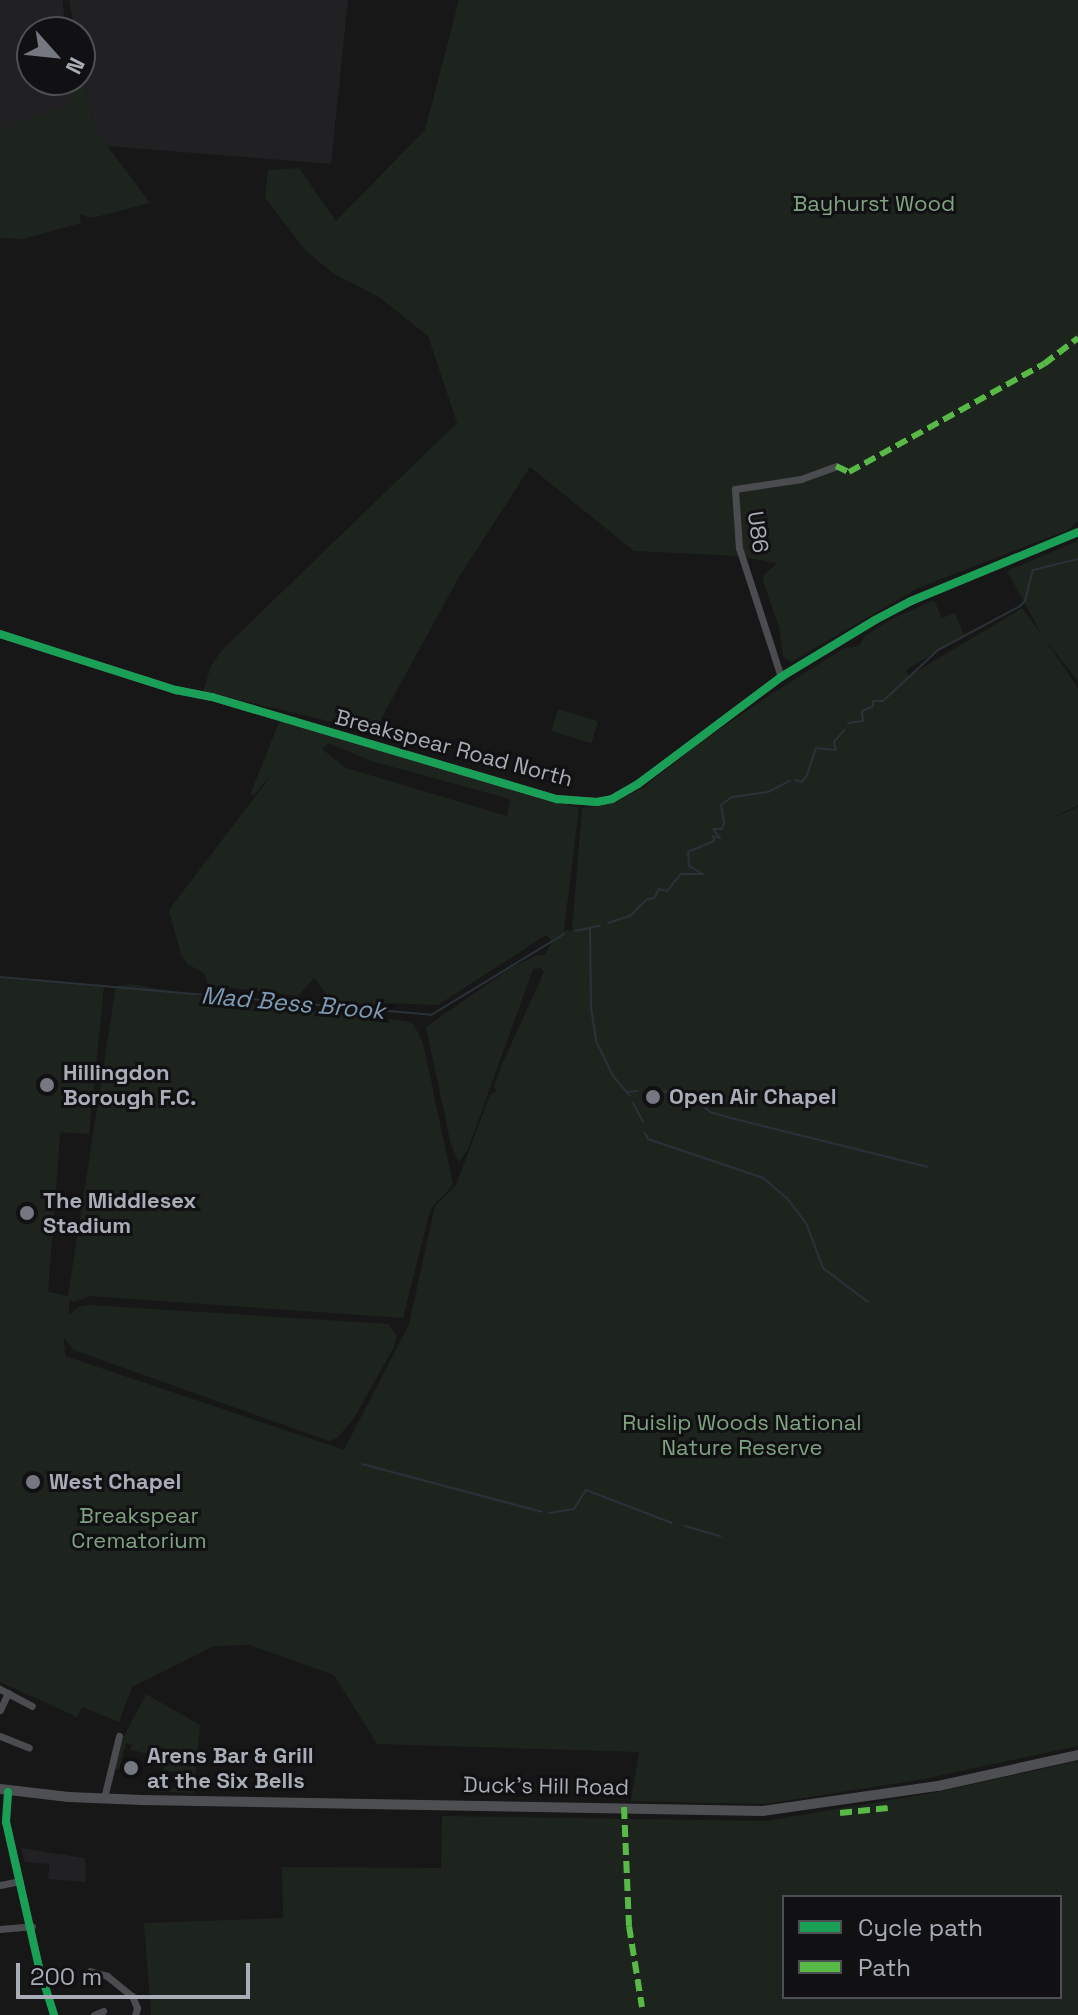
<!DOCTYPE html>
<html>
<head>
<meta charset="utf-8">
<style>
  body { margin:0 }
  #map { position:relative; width:1078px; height:2015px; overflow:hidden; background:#171717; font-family:"Space Grotesk",sans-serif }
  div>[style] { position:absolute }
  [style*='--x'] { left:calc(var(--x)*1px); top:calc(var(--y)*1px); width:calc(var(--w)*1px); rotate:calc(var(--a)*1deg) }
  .built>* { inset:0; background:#212123 }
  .green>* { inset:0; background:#1d241e; transform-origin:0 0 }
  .stream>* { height:2px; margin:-1px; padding:0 1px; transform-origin:1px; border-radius:1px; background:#2a3239 }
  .minor>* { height:7px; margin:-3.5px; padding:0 3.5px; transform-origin:3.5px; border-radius:3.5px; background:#4b4c50 }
  .tertiary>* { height:8px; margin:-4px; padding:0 4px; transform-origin:4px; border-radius:4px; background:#4b4c50 }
  .primary>* { height:10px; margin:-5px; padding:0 5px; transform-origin:5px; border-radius:5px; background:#4d4f52 }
  .quiet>* { height:6px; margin-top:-3px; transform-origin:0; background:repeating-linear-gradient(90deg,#58b947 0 12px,transparent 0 18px) }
  .cycleway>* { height:8px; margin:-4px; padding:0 4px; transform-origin:4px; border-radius:4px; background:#1a9f57 }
  .dots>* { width:22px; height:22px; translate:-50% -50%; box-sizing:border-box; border:4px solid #111113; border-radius:50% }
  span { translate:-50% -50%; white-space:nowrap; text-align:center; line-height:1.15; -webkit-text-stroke:6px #111113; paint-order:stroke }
  .park-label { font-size:22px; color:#7fa381 }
  .street-label { font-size:22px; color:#a8adb8 }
  .poi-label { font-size:22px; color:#a8adb8; font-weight:700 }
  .left { translate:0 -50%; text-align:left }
  .water-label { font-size:24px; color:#7f9bb3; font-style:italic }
  .legend { position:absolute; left:782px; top:1895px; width:280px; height:104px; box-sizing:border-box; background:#111113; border:2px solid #4d4f55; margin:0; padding:10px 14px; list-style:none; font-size:24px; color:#a8adb8 }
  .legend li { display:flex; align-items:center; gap:16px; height:40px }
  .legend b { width:40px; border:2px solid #4d4f55 }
  .north { position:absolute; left:16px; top:16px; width:80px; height:80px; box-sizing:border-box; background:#111113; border:2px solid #4d4f55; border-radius:50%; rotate:117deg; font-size:22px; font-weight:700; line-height:32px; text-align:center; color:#a8adb8 }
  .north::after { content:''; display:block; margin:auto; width:28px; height:36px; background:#757880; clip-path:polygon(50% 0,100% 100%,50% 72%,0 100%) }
  .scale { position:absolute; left:16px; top:1963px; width:234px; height:36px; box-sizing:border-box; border:4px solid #a8adb8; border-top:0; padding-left:10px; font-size:24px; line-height:28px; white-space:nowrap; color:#a8adb8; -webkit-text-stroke:6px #111113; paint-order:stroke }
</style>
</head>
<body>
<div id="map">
  <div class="built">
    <i style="clip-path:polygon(0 0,63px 0,65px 32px,32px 32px,32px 80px,69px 80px,72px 107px,47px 112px,0 131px)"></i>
    <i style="clip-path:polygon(69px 0,348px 0,331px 164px,108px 146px,94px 128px,80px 56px,80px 32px,75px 32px)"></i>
    <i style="clip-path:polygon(21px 1848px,85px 1858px,86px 1882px,48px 1879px,49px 1864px,25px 1862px)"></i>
  </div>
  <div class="green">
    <i style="clip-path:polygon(459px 0,1078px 0,1078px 521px,1068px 530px,918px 588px,791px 662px,783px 656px,779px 627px,763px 581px,764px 575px,777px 563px,737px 556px,634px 551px,530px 467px,459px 577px,374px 732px,203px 691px,211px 666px,222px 650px,457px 423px,428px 336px,379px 297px,334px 274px,306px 251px,265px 198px,268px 170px,299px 168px,336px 221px,425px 130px)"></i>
    <i style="clip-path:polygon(80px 56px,94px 128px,150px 203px,92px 218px,79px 214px,81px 223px,23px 239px,0 238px,0 131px,47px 112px,71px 107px,69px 80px,80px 80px)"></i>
    <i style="clip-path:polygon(evenodd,1078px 541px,1078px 681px,1044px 638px,1078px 688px,1078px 805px,1053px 818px,1078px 807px,1078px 1746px,924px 1779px,765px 1804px,631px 1801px,639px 1752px,377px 1744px,334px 1675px,250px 1645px,214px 1646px,132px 1687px,119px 1722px,82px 1707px,77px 1717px,0 1682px,0 978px,104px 987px,89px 1134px,61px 1132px,60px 1137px,48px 1292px,68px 1296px,116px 986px,131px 984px,220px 1000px,406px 1021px,414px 1025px,423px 1043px,453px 1185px,433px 1206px,429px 1215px,403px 1318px,90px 1296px,74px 1302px,69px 1299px,69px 1315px,79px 1307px,91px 1305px,388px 1324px,397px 1336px,393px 1349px,354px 1418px,337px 1438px,329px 1441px,74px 1350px,64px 1338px,65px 1356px,344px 1450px,409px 1324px,435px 1206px,456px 1185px,490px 1095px,496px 1091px,494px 1086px,503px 1062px,544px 972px,541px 968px,533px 969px,468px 1149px,459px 1162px,451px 1145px,426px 1027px,512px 967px,538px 955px,545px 955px,552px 941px,546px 935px,438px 1005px,386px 1003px,372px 1011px,330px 998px,314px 978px,298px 996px,208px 985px,204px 973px,187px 964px,181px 955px,169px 910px,276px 769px,254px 795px,250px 795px,280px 720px,579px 808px,564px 930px,572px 931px,582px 808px,614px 803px,644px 787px,701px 742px,770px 695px,844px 648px,859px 646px,865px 636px,888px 621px,934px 600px,942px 618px,955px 613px,964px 635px,906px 670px,909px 676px,1022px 608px,1042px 635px,1007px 571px,1078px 541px,329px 743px,371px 761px,510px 799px,507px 816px,346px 768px,322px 749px,329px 743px)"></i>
    <i style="left:558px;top:709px;width:42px;height:23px;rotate:17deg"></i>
    <i style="clip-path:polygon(146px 1694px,200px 1725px,194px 1793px,148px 1791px,149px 1788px,174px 1789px,175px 1772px,164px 1771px,166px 1748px,148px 1747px,147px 1753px,130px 1750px,132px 1744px,126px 1743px,119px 1769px,114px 1769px,123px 1738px)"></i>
    <i style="clip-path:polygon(evenodd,1078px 1761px,1078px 2015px,151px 2015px,144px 1923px,283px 1918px,282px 1867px,441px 1868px,442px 1816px,766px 1821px,938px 1792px,1078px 1761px,784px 1897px,1060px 1897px,1060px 1997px,784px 1997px,784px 1897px)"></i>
  </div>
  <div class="stream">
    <i style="--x:848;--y:723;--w:15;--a:-8"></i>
    <i style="--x:863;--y:721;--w:10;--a:-96"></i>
    <i style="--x:862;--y:711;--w:12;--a:-24"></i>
    <i style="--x:873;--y:706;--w:5;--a:-90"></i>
    <i style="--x:873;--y:701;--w:10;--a:0"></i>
    <i style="--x:883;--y:701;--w:75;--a:-42.8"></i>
    <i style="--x:938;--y:650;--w:93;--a:-28.2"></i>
    <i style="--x:1020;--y:606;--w:7;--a:-45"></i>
    <i style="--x:1025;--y:601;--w:32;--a:-76"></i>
    <i style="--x:1033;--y:570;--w:46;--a:-13.7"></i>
    <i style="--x:796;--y:780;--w:6;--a:18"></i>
    <i style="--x:802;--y:782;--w:9;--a:-54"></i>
    <i style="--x:807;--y:775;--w:28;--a:-72"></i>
    <i style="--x:816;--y:748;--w:20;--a:6"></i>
    <i style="--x:836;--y:750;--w:8;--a:-104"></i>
    <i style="--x:834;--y:742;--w:16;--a:-50"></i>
    <i style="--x:608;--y:923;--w:23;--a:-18"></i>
    <i style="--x:630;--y:916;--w:23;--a:-45"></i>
    <i style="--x:646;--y:900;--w:8;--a:-14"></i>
    <i style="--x:654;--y:898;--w:10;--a:-61"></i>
    <i style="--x:659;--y:889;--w:8;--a:14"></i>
    <i style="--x:667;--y:891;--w:22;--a:-51"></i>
    <i style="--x:681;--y:874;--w:22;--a:0"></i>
    <i style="--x:703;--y:874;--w:16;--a:-150"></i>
    <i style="--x:689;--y:866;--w:14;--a:-94"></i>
    <i style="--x:688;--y:852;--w:28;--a:-23"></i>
    <i style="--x:714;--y:841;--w:5;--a:-101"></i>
    <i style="--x:713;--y:836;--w:7;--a:16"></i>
    <i style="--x:720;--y:838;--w:11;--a:-128"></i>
    <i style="--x:713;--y:829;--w:9;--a:0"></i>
    <i style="--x:722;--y:829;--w:6;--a:-72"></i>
    <i style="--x:724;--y:823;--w:18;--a:-99"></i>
    <i style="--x:721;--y:805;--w:14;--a:-36"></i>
    <i style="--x:732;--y:797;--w:36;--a:-8"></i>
    <i style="--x:768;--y:792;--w:25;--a:-27"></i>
    <i style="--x:590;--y:927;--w:81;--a:89.3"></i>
    <i style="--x:591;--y:1008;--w:33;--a:81"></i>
    <i style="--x:596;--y:1041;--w:39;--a:64"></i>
    <i style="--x:613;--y:1076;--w:26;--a:50"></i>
    <i style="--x:575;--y:931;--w:25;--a:-12"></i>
    <i style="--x:0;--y:977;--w:433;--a:5"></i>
    <i style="--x:431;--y:1015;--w:156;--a:-31.3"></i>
    <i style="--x:649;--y:1089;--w:43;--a:9.5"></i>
    <i style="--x:691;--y:1096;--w:25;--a:40"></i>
    <i style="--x:710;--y:1112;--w:18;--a:16"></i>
    <i style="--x:727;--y:1117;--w:206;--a:14"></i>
    <i style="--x:628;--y:1092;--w:9;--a:-6"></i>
    <i style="--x:633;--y:1103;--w:21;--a:62"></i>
    <i style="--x:645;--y:1133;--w:7;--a:63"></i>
    <i style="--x:648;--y:1139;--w:121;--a:18.7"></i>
    <i style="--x:763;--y:1178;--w:31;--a:40"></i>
    <i style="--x:787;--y:1198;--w:31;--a:53"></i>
    <i style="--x:806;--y:1223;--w:48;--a:69.3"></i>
    <i style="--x:823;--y:1268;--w:56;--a:37.1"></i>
    <i style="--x:362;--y:1464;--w:186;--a:14.9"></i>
    <i style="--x:549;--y:1513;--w:25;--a:-9"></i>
    <i style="--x:574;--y:1509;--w:22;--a:-58"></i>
    <i style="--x:586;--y:1490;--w:92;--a:21"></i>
    <i style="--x:685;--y:1526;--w:37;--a:16"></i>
  </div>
  <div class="minor">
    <i style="--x:781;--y:677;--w:136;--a:-108"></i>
    <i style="--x:739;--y:548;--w:59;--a:-93.9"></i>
    <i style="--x:735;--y:489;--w:67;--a:-8.6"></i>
    <i style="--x:801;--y:479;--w:37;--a:-20"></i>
    <i style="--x:0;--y:1689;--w:36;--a:28"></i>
    <i style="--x:0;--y:1710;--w:19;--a:-65"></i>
    <i style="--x:0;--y:1736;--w:31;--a:22"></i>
    <i style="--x:8;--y:1792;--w:30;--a:94"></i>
    <i style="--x:6;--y:1822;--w:149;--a:77.2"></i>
    <i style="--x:39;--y:1967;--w:50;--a:72.6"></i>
    <i style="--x:104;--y:1798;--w:64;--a:-76.4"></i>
    <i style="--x:0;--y:1885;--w:20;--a:-11"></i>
    <i style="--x:0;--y:1929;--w:32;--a:-5"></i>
    <i style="--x:90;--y:1971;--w:18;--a:16"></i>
    <i style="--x:107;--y:1976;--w:32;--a:39"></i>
    <i style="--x:132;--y:1996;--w:13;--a:67"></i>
    <i style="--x:137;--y:2008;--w:7;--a:106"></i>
    <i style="--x:94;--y:2015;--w:10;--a:-24"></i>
  </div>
  <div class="tertiary">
    <i style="--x:0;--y:634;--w:185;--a:17.7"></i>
    <i style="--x:176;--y:690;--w:37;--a:11"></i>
    <i style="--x:212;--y:697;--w:360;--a:16.5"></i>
    <i style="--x:557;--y:799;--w:40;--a:4.3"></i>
    <i style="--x:597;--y:802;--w:15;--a:-11"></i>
    <i style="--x:612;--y:799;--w:30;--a:-30"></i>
    <i style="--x:638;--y:784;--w:179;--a:-36.8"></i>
    <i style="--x:781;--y:677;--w:110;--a:-31.2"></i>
    <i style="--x:875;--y:620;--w:41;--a:-27.8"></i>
    <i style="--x:911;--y:601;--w:181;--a:-22.4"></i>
  </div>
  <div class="primary">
    <i style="--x:0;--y:1789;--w:69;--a:6.6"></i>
    <i style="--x:69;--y:1797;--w:73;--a:2.4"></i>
    <i style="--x:142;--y:1800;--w:620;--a:1.02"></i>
    <i style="--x:762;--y:1811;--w:178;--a:-8.1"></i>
    <i style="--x:938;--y:1786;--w:143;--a:-12.5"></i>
  </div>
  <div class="quiet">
    <i style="--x:836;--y:466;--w:14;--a:25"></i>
    <i style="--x:849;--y:472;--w:223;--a:-29"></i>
    <i style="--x:1044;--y:364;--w:43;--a:-37.4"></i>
    <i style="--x:624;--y:1807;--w:119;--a:87.6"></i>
    <i style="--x:629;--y:1926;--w:82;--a:80.9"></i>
    <i style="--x:840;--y:1813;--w:48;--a:-5.9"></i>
  </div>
  <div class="cycleway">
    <i style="--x:0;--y:634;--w:185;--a:17.7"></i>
    <i style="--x:176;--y:690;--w:37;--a:11"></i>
    <i style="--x:212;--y:697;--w:360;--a:16.5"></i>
    <i style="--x:557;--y:799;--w:40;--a:4.3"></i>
    <i style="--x:597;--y:802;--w:15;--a:-11"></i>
    <i style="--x:612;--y:799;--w:30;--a:-30"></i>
    <i style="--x:638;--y:784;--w:179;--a:-36.8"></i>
    <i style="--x:781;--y:677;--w:110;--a:-31.2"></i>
    <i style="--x:875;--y:620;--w:41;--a:-27.8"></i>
    <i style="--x:911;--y:601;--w:181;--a:-22.4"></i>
    <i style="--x:8;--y:1792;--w:30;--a:94"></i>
    <i style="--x:6;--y:1822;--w:149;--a:77.2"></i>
    <i style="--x:39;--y:1967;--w:50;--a:72.6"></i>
  </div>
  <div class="dots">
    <i style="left:47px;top:1085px;background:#757880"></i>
    <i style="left:653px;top:1097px;background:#757880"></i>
    <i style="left:27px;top:1213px;background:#757880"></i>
    <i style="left:33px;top:1482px;background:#757880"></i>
    <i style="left:131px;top:1768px;background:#757880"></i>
  </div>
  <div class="park-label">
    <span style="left:874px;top:204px">Bayhurst Wood</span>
    <span style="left:742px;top:1435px">Ruislip Woods National<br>Nature Reserve</span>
    <span style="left:139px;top:1528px">Breakspear<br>Crematorium</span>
  </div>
  <div class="street-label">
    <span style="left:758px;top:532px;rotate:82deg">U86</span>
    <span style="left:454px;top:748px;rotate:15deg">Breakspear Road North</span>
    <span style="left:546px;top:1786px;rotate:1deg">Duck's Hill Road</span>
  </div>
  <div class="poi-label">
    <span class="left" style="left:63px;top:1085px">Hillingdon<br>Borough F.C.</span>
    <span class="left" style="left:669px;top:1097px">Open Air Chapel</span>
    <span class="left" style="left:43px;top:1213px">The Middlesex<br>Stadium</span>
    <span class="left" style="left:49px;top:1482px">West Chapel</span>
    <span class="left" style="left:147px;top:1768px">Arens Bar &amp; Grill<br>at the Six Bells</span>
  </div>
  <div class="water-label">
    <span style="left:293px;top:1003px;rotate:5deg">Mad Bess Brook</span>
  </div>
  <ul class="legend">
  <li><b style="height:10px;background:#1a9f57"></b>Cycle path</li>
  <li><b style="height:10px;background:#58b947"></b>Path</li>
  </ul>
  <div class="north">N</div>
  <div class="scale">200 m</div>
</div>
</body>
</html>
